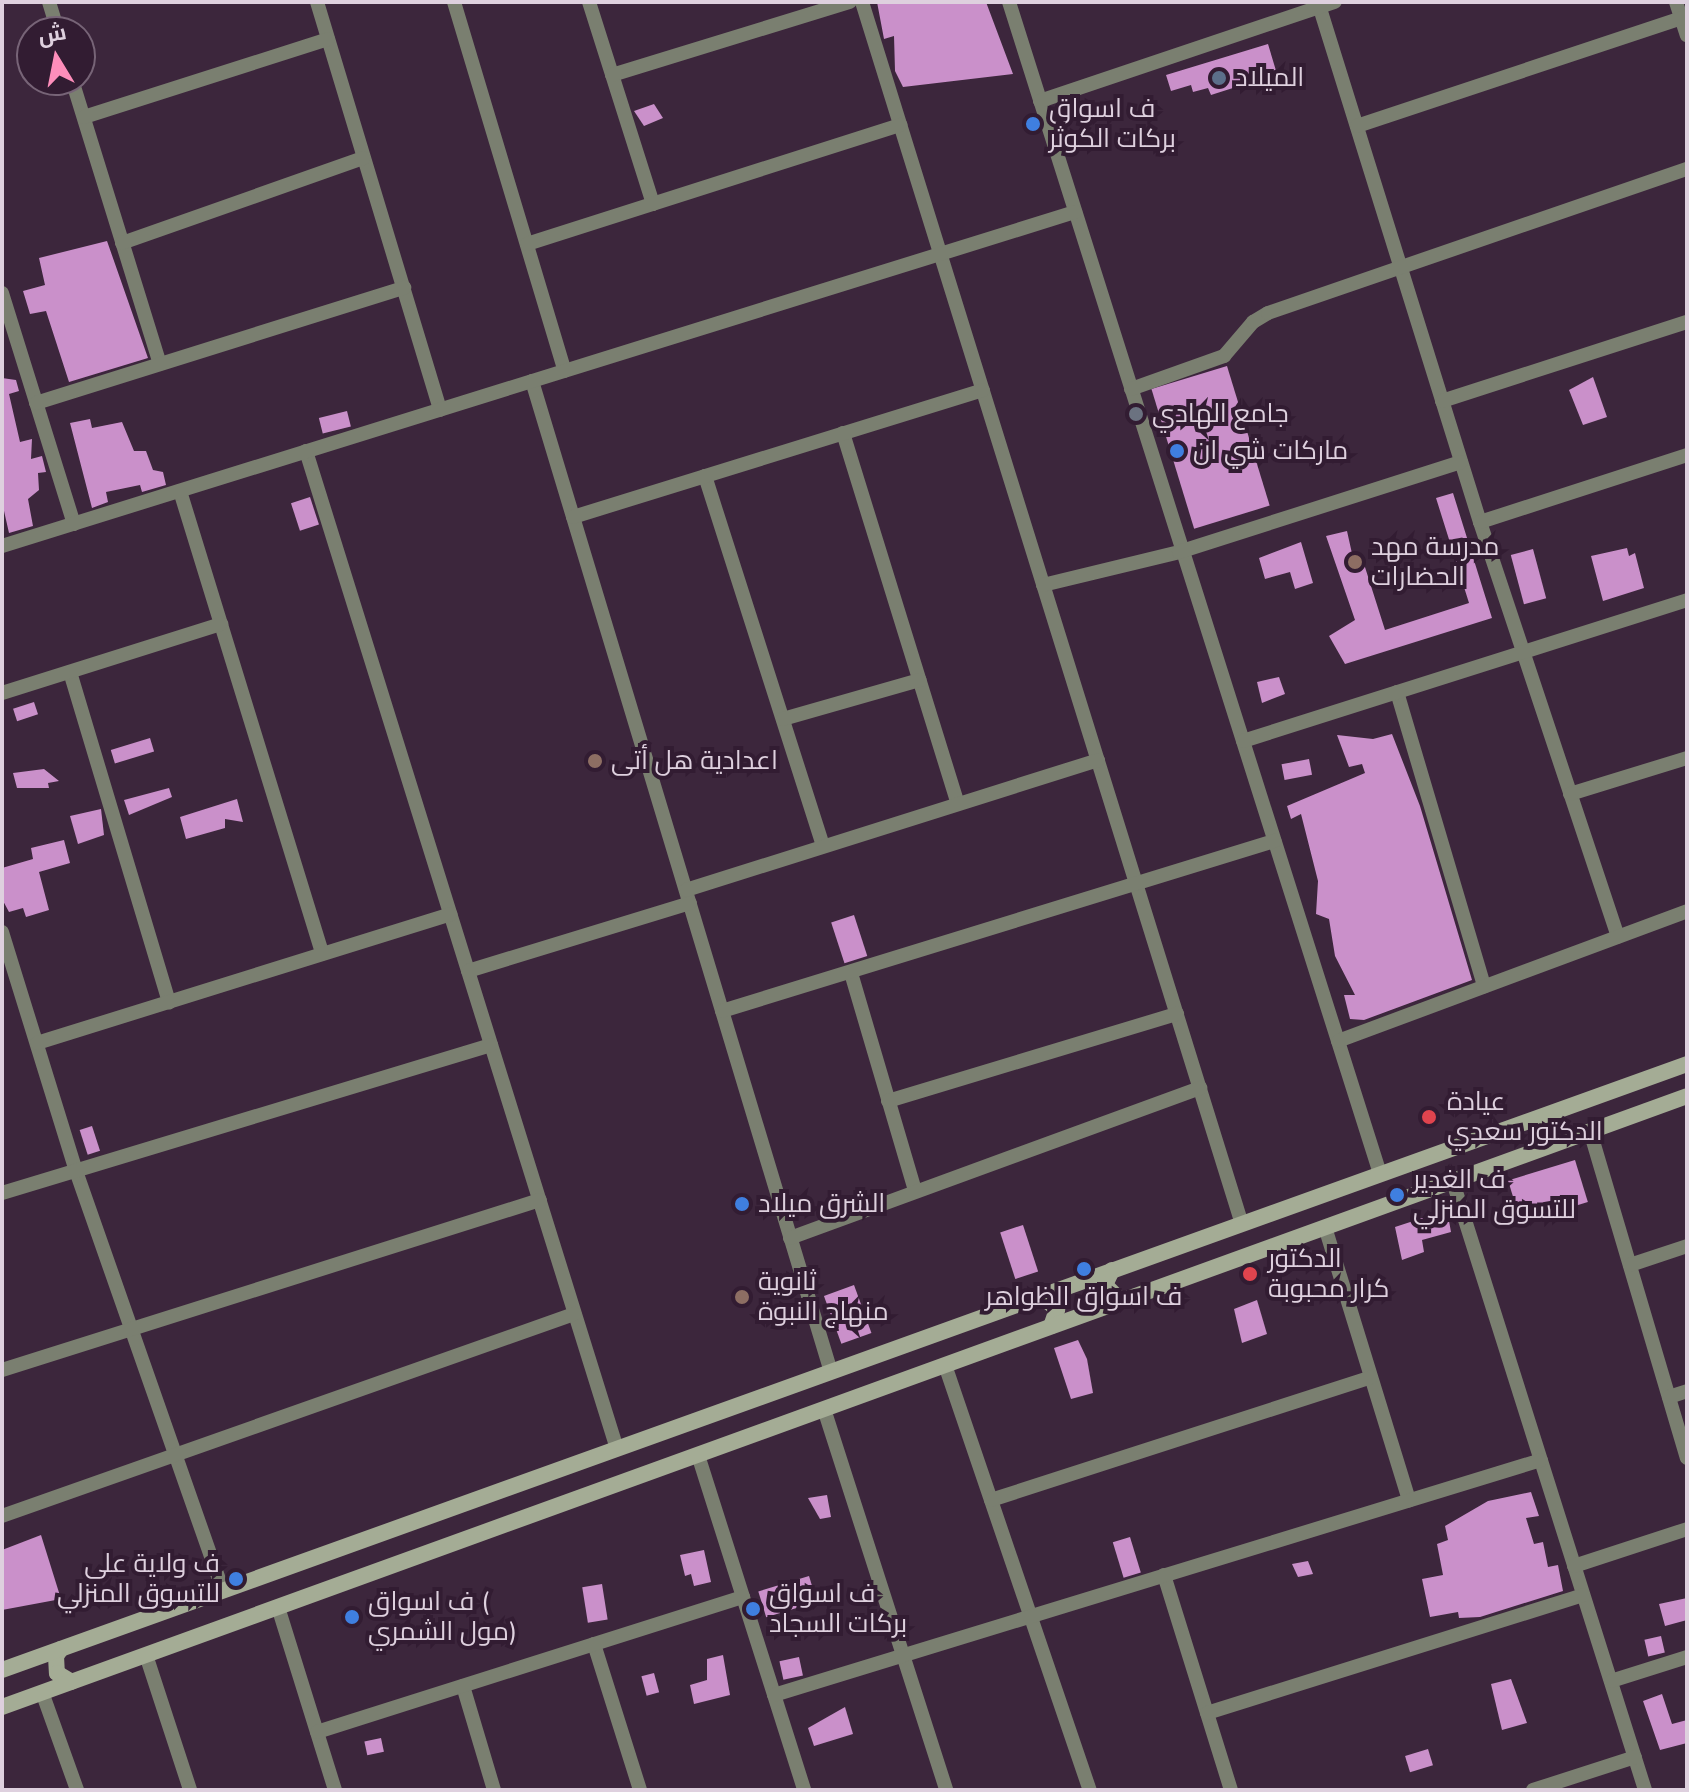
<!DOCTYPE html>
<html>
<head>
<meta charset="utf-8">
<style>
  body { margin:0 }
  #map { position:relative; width:1689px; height:1792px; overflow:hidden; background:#3c263c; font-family:"Nunito Sans",Cairo,sans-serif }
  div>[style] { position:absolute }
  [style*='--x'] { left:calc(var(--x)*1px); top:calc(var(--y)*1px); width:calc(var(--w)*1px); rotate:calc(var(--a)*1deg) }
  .building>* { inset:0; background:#ca90ca; transform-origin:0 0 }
  .street>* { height:14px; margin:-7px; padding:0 7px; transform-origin:7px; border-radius:7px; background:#7a7f70 }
  .secondary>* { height:16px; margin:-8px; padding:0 8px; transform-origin:8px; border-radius:8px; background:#a4ac95 }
  .dots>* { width:22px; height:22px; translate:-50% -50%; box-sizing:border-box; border:4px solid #321c32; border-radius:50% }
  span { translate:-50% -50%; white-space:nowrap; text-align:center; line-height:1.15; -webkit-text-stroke:8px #321c32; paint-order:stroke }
  .poi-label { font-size:26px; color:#ded0de }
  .left { translate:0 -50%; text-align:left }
  .right { translate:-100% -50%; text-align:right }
  .frame { position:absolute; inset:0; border:4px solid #ded0de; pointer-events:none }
  .north { position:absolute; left:16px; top:16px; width:80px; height:80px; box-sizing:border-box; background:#321c32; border:2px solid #776477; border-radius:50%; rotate:350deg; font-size:22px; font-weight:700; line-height:32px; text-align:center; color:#ded0de }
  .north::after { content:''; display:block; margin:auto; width:28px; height:36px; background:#fe8ebb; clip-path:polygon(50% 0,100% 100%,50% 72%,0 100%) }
</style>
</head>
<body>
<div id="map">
  <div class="building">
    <i style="clip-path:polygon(877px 2px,986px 2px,1013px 74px,903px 87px,895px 71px,894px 36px,884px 39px)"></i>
    <i style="clip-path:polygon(1268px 44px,1277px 74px,1211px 95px,1208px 88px,1193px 92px,1191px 85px,1171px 91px,1166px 75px)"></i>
    <i style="clip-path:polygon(654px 104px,663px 118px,644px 126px,634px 111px)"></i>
    <i style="clip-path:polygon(107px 241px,148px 358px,69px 382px,46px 311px,30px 314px,23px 291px,45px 285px,39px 258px)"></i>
    <i style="left:1227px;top:366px;width:146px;height:79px;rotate:73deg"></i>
    <i style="clip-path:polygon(1593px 377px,1607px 417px,1583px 425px,1569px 390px)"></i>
    <i style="clip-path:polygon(2px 378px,16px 380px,19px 391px,9px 394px,20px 442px,32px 439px,31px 459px,42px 456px,46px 472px,38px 473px,39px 490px,28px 499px,33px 526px,9px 533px,2px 502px)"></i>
    <i style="left:347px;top:411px;width:16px;height:29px;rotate:76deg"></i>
    <i style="clip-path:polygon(90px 419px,92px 428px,122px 422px,134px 451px,146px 451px,153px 470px,163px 472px,166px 485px,142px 492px,140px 485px,106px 492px,108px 502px,92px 508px,70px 423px)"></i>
    <i style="clip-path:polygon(1453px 493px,1492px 618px,1345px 664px,1329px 636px,1355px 620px,1326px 536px,1347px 531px,1355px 567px,1364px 564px,1385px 630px,1469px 603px,1436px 498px)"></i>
    <i style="left:310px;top:497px;width:29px;height:20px;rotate:72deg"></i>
    <i style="clip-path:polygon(1301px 542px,1313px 583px,1295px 589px,1290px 572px,1265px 579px,1259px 558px)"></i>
    <i style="clip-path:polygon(1627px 548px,1629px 556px,1635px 553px,1644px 588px,1603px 601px,1591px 556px)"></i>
    <i style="left:1533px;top:549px;width:51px;height:23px;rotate:75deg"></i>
    <i style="clip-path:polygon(1279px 677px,1285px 694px,1262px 703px,1257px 682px)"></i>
    <i style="left:34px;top:702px;width:13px;height:22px;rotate:72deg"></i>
    <i style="clip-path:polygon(1392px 734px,1420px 806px,1472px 980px,1364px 1020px,1350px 1019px,1344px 995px,1355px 995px,1335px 956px,1329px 919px,1316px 914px,1318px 881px,1301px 814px,1291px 819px,1287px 806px,1365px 773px,1362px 764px,1349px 767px,1337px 735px,1373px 739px)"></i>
    <i style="left:150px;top:738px;width:14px;height:41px;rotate:73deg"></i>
    <i style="left:1309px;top:759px;width:16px;height:28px;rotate:79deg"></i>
    <i style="clip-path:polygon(44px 769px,59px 781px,48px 783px,49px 788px,17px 788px,13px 773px)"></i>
    <i style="clip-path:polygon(169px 788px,172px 797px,129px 815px,124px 800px)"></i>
    <i style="clip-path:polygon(237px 799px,243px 822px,225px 819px,225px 828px,186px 839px,180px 817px)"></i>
    <i style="clip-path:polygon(101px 809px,104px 835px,78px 844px,70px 816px)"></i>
    <i style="clip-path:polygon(64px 840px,70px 863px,39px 872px,49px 910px,26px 917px,23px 908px,9px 912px,2px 899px,2px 868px,33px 859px,31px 848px)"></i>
    <i style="left:854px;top:915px;width:43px;height:24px;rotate:72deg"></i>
    <i style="left:92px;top:1126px;width:26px;height:13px;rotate:72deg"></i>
    <i style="left:1575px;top:1160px;width:44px;height:70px;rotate:73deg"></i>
    <i style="clip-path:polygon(1447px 1210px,1451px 1232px,1422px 1240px,1424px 1252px,1402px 1260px,1395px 1227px)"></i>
    <i style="left:1023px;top:1225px;width:49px;height:24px;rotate:72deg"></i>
    <i style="left:854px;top:1285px;width:51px;height:32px;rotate:70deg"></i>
    <i style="clip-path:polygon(1257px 1300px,1267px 1334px,1242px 1343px,1234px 1309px)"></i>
    <i style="clip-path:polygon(1078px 1340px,1087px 1359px,1093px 1393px,1071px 1399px,1054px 1348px)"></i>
    <i style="clip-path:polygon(1531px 1492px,1539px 1516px,1526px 1518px,1534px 1544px,1543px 1542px,1548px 1567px,1558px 1565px,1563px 1591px,1480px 1617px,1459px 1618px,1458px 1612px,1430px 1617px,1422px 1579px,1443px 1575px,1437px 1544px,1448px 1540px,1445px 1526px,1488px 1501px)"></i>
    <i style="clip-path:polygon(827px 1495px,831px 1517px,820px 1519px,808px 1498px)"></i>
    <i style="clip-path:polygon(41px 1535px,61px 1599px,2px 1610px,2px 1550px)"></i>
    <i style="left:1130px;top:1537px;width:37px;height:18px;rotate:73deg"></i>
    <i style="clip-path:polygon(704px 1550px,711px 1582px,694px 1586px,691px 1574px,685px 1576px,680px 1555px)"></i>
    <i style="clip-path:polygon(1308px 1561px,1313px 1574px,1298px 1577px,1292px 1564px)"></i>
    <i style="left:809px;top:1576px;width:27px;height:53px;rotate:73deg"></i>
    <i style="left:602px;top:1584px;width:36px;height:20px;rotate:81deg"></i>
    <i style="clip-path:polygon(1687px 1598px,1687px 1620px,1665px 1626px,1659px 1604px)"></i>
    <i style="left:1661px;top:1636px;width:17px;height:17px;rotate:77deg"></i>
    <i style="clip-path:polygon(723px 1655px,730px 1695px,694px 1704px,690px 1685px,707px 1680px,707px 1659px)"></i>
    <i style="left:799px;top:1657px;width:19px;height:20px;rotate:78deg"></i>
    <i style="left:654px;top:1673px;width:20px;height:13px;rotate:75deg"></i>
    <i style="clip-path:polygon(1511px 1679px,1527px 1723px,1502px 1730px,1491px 1684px)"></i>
    <i style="clip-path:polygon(1662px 1694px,1672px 1724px,1687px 1720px,1687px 1743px,1660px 1750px,1643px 1701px)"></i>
    <i style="clip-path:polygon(845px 1707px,853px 1734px,814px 1746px,808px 1728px)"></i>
    <i style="left:381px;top:1738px;width:14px;height:17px;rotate:78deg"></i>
    <i style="left:1428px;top:1749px;width:17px;height:24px;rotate:73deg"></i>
  </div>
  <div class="street">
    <i style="--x:49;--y:2;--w:31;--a:73"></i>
    <i style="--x:317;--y:2;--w:426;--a:73.2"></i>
    <i style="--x:454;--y:2;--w:385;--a:73.3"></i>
    <i style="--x:589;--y:2;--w:212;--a:72.4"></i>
    <i style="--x:862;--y:2;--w:1280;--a:72.73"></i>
    <i style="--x:1009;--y:2;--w:1229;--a:72.43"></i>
    <i style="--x:1318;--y:2;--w:545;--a:72.7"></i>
    <i style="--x:1480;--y:522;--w:437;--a:71.6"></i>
    <i style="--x:1676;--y:2;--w:35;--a:72"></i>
    <i style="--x:612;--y:75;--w:249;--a:-17.1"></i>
    <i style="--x:72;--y:80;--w:297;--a:72.8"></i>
    <i style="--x:1040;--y:101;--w:311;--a:-18.6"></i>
    <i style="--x:84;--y:117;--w:256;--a:-17.7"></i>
    <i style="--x:1357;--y:126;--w:348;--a:-18.4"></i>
    <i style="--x:122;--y:243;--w:256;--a:-19.4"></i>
    <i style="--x:527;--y:244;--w:392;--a:-17.7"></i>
    <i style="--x:2;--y:293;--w:242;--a:72.7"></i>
    <i style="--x:532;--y:381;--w:1035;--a:73.21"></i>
    <i style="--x:1131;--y:389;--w:99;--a:-19.5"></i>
    <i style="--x:1224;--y:356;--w:45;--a:-49.5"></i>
    <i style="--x:1253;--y:322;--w:17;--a:-31"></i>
    <i style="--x:1268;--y:313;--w:443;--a:-19"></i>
    <i style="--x:1442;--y:401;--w:257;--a:-17.9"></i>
    <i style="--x:36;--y:403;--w:386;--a:-17.4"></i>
    <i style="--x:843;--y:433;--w:388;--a:72.8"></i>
    <i style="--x:306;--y:451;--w:1045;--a:72.69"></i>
    <i style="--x:705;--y:476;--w:388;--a:72.3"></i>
    <i style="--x:180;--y:491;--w:484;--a:72.9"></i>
    <i style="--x:573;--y:517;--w:429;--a:-17.2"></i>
    <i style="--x:1480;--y:522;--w:218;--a:-17.9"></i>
    <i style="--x:2;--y:546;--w:1124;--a:-17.29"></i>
    <i style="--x:1043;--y:585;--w:140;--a:-13.6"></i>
    <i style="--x:1179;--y:552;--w:296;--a:-17.7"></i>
    <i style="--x:70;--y:672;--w:345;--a:73.3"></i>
    <i style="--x:1397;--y:692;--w:307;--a:73.5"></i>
    <i style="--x:2;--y:693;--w:230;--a:-17.5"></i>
    <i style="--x:783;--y:719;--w:142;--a:-15.9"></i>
    <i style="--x:1243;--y:741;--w:466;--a:-17.6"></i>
    <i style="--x:1570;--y:794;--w:122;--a:-17.1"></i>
    <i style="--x:686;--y:890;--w:432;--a:-17.5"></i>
    <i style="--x:2;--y:932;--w:250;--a:72.8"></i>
    <i style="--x:76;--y:1171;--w:444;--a:70.7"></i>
    <i style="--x:468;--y:971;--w:232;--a:-17"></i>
    <i style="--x:851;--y:973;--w:226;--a:73.6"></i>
    <i style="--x:722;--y:1011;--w:578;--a:-17.12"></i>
    <i style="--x:1338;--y:1041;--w:372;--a:-20.4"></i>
    <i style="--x:37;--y:1043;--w:433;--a:-17.3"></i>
    <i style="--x:888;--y:1101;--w:302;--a:-16.8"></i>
    <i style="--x:1590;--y:1131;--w:341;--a:73.5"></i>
    <i style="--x:1453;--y:1182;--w:638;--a:72.47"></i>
    <i style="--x:2;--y:1193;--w:511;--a:-16.84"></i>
    <i style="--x:1325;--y:1227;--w:286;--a:72.9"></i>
    <i style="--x:790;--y:1238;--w:437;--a:-20.1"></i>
    <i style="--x:1630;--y:1265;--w:60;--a:-18.4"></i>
    <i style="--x:945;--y:1365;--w:449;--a:71.2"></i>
    <i style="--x:2;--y:1370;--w:564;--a:-17.54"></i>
    <i style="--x:1669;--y:1397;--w:19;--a:-18"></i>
    <i style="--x:824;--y:1409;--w:400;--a:72.2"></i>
    <i style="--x:698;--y:1455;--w:351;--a:72.4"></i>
    <i style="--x:991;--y:1500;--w:399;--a:-17.9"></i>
    <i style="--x:2;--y:1516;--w:607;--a:-19.45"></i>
    <i style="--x:1574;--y:1566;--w:119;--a:-18.1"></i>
    <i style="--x:1164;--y:1575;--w:225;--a:72.7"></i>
    <i style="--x:278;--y:1607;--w:192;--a:72.7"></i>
    <i style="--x:594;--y:1644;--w:153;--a:72.5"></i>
    <i style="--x:146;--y:1655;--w:142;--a:71.9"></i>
    <i style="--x:1611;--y:1681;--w:80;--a:-17.5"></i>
    <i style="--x:463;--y:1686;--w:109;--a:73.4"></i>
    <i style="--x:42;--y:1692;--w:104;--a:70.3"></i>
    <i style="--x:774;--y:1695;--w:802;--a:-17.03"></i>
    <i style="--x:1207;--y:1713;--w:394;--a:-17.4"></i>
    <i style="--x:317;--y:1732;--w:447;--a:-17.6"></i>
    <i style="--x:1533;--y:1790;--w:107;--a:-17.9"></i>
  </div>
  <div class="secondary">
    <i style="--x:1112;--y:1270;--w:17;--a:115"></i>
    <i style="--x:1105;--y:1285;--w:23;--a:45"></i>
    <i style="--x:1041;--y:1296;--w:21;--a:39"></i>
    <i style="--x:1057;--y:1309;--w:18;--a:109"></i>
    <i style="--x:61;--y:1649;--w:9;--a:126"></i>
    <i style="--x:56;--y:1656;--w:17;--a:87"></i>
    <i style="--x:57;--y:1673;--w:17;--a:31"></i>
    <i style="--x:2;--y:1670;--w:1791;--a:-19.78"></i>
    <i style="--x:2;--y:1707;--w:1792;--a:-19.93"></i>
  </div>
  <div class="dots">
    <i style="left:1219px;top:78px;background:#5c6f8a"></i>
    <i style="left:1033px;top:124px;background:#3f7fe0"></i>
    <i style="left:1136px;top:414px;background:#6b7280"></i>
    <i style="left:1177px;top:451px;background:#3f7fe0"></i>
    <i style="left:1355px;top:562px;background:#8d6e63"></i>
    <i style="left:595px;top:761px;background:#8d6e63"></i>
    <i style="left:1429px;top:1117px;background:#e0444e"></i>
    <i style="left:1397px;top:1195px;background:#3f7fe0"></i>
    <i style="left:742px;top:1204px;background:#3f7fe0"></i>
    <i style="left:1084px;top:1269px;background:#3f7fe0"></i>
    <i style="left:1250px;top:1274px;background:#e0444e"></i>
    <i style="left:742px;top:1297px;background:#8d6e63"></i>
    <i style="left:236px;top:1579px;background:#3f7fe0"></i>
    <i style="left:753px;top:1609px;background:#3f7fe0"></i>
    <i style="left:352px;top:1617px;background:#3f7fe0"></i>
  </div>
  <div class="poi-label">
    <span class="left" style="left:1235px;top:78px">الميلاد</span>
    <span class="left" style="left:1049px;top:124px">ف اسواق<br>بركات الكوثر</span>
    <span class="left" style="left:1152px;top:414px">جامع الهادي</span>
    <span class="left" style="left:1193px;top:451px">ماركات شي ان</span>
    <span class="left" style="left:1371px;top:562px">مدرسة مهد<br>الحضارات</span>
    <span class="left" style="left:611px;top:761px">اعدادية هل أتى</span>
    <span class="left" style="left:1447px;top:1117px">عيادة<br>الدكتور سعدي</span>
    <span class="left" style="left:1413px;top:1195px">ف الغدير<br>للتسوق المنزلي</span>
    <span class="left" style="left:758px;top:1204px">الشرق ميلاد</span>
    <span class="left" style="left:1268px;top:1274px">الدكتور<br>كرار محبوبة</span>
    <span class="left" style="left:758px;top:1297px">ثانوية<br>منهاج النبوة</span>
    <span style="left:1084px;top:1297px">ف اسواق الظواهر</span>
    <span class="right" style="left:220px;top:1579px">ف ولاية علي<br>للتسوق المنزلي</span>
    <span class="left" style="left:769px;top:1609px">ف اسواق<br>بركات السجاد</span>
    <span class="left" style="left:368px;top:1617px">ف اسواق (<br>مول الشمري)</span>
  </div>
  <div class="frame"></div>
  <div class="north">ش</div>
</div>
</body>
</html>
